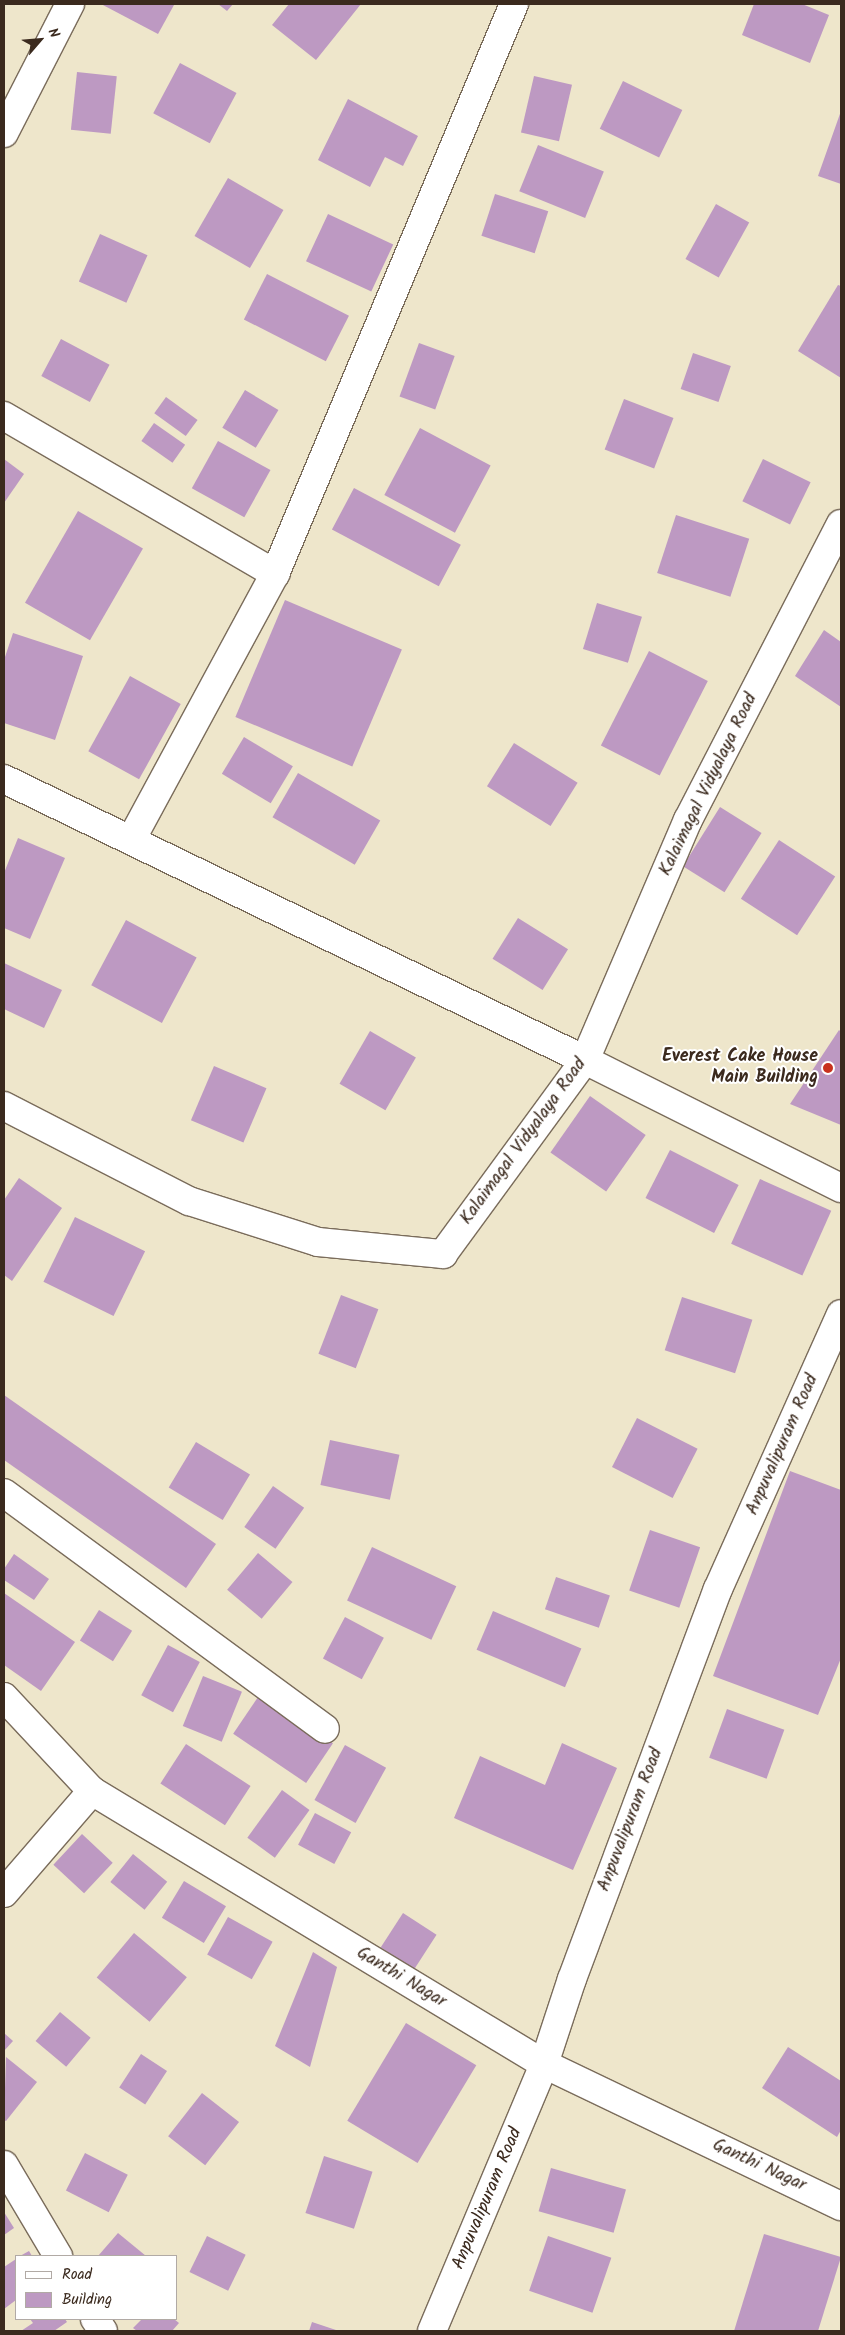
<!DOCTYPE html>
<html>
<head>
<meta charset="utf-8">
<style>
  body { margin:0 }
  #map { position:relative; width:845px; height:2335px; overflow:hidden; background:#eee6cb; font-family:Kalam,sans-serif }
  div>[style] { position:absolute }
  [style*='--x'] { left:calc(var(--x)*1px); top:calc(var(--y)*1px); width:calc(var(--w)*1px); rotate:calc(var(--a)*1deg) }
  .building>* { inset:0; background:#bd99c2; transform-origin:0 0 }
  .roads { filter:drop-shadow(1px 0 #7a6c5b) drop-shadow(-1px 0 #7a6c5b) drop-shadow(0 1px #7a6c5b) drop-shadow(0 -1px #7a6c5b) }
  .minor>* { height:28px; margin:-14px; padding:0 14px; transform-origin:14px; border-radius:14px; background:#fff }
  .dots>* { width:14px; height:14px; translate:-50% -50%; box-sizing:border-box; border:2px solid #fff; border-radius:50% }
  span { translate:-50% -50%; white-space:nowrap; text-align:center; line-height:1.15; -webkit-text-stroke:4px #fff; paint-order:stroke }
  .street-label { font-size:18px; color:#3b2a1e }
  .poi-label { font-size:18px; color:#3b2a1e; font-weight:700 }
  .right { translate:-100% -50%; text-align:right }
  .frame { position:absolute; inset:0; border:5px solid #3b2a1e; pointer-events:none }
  .legend { position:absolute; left:15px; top:2255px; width:162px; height:65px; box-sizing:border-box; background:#fff; border:1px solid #b1aaa5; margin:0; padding:6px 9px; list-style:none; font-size:15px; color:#3b2a1e }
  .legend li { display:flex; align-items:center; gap:10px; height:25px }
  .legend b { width:25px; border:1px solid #b1aaa5 }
  .north { position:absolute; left:15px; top:15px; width:50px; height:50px; -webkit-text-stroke:4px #fff; paint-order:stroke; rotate:63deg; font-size:14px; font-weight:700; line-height:20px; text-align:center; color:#3b2a1e }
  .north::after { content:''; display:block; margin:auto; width:18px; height:22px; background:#3b2a1e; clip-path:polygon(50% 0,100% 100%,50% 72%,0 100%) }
</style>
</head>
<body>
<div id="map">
  <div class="building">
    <i style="clip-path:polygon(101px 4px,171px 4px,174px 5px,158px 34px)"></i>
    <i style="clip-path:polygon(218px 4px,233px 4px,227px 11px)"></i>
    <i style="clip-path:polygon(289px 4px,361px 4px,316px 60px,272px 25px)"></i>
    <i style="clip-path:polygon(754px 4px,802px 4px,829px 15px,810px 63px,742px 35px)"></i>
    <i style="left:180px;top:63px;width:64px;height:57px;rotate:28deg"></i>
    <i style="left:77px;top:72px;width:40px;height:58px;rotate:6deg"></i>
    <i style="left:534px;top:76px;width:39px;height:58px;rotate:13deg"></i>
    <i style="left:623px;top:81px;width:66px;height:53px;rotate:26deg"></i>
    <i style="clip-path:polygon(348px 99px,418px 136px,403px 166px,385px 157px,370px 187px,318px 160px)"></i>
    <i style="clip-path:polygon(841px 111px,841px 184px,818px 176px)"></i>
    <i style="left:538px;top:145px;width:71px;height:50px;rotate:22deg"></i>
    <i style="left:228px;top:178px;width:64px;height:67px;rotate:30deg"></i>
    <i style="left:495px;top:194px;width:56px;height:44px;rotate:18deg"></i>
    <i style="left:716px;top:204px;width:38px;height:63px;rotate:29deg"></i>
    <i style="left:328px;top:214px;width:72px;height:52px;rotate:25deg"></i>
    <i style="left:100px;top:234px;width:52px;height:52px;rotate:24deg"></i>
    <i style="left:267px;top:274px;width:92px;height:51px;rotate:27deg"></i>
    <i style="clip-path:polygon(838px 285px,841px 286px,841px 378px,798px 351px)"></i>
    <i style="left:61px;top:339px;width:55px;height:42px;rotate:28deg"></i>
    <i style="left:419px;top:343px;width:38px;height:57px;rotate:20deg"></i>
    <i style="left:693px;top:353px;width:40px;height:38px;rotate:19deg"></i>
    <i style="left:245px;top:390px;width:39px;height:44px;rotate:31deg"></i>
    <i style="left:166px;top:397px;width:39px;height:20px;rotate:36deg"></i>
    <i style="left:624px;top:399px;width:53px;height:54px;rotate:21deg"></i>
    <i style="left:154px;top:423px;width:38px;height:22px;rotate:35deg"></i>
    <i style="left:420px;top:428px;width:80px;height:76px;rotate:28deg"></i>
    <i style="left:218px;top:441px;width:60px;height:54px;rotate:29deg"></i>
    <i style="clip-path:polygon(4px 459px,24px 474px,4px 503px)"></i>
    <i style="left:763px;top:459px;width:53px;height:47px;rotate:26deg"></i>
    <i style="left:354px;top:488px;width:121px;height:47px;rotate:28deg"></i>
    <i style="left:78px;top:511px;width:75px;height:106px;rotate:30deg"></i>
    <i style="left:676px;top:515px;width:77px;height:61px;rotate:18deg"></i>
    <i style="left:285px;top:600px;width:127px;height:127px;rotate:23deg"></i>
    <i style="left:597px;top:603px;width:47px;height:48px;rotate:17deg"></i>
    <i style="clip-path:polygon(824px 630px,841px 642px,841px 707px,795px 676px)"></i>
    <i style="clip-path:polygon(13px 633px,83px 656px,55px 740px,4px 723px,4px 660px)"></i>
    <i style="left:649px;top:651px;width:66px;height:106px;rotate:27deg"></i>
    <i style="left:130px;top:676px;width:58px;height:86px;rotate:29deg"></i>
    <i style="left:244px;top:737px;width:57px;height:43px;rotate:31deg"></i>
    <i style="left:514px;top:743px;width:75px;height:51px;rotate:32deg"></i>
    <i style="left:298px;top:773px;width:95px;height:51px;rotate:30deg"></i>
    <i style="left:720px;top:807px;width:49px;height:70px;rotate:32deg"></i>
    <i style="clip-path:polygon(18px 838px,65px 858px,30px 939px,4px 928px,4px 873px)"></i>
    <i style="left:779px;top:840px;width:67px;height:70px;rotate:33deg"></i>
    <i style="left:518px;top:918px;width:59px;height:48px;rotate:32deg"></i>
    <i style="left:126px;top:920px;width:80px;height:74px;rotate:28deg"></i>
    <i style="clip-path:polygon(4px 963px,62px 990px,44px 1028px,4px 1009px)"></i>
    <i style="clip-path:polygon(839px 1030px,841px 1032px,841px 1125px,790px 1104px)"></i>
    <i style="left:370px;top:1031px;width:53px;height:61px;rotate:30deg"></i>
    <i style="left:214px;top:1066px;width:57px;height:59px;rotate:23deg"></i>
    <i style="left:590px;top:1096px;width:68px;height:69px;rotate:35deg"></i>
    <i style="left:670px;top:1150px;width:77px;height:54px;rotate:27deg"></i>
    <i style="clip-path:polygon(19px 1178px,62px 1208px,12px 1281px,4px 1275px,4px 1200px)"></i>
    <i style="left:760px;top:1179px;width:78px;height:71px;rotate:24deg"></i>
    <i style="left:75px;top:1217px;width:78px;height:72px;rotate:26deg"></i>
    <i style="left:341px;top:1295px;width:40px;height:63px;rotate:21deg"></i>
    <i style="left:682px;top:1297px;width:74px;height:56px;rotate:18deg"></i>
    <i style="clip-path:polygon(4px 1395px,216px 1544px,186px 1588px,4px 1460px)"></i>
    <i style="left:637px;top:1418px;width:68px;height:55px;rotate:27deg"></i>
    <i style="left:330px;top:1440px;width:71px;height:46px;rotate:12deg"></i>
    <i style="left:196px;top:1442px;width:63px;height:53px;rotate:31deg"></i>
    <i style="clip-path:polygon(790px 1471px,841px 1490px,841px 1658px,818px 1715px,713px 1676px)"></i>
    <i style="left:273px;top:1486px;width:38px;height:50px;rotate:35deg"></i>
    <i style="left:650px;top:1530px;width:53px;height:64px;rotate:19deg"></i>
    <i style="left:372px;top:1547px;width:93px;height:59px;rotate:25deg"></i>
    <i style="left:258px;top:1553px;width:45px;height:48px;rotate:40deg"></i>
    <i style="clip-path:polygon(14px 1554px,49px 1579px,34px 1600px,4px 1580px,4px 1569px)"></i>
    <i style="left:556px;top:1577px;width:57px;height:34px;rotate:19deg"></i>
    <i style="clip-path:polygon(4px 1593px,75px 1642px,41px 1691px,4px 1665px)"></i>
    <i style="left:99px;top:1610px;width:39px;height:36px;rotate:32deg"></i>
    <i style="left:493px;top:1611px;width:96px;height:42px;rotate:23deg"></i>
    <i style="left:345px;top:1617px;width:44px;height:47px;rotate:28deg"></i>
    <i style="left:168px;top:1645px;width:36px;height:57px;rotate:28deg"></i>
    <i style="left:203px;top:1676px;width:42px;height:54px;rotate:22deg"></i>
    <i style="left:260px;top:1694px;width:88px;height:48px;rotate:34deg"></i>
    <i style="left:727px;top:1709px;width:61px;height:52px;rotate:20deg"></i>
    <i style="clip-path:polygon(562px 1743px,617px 1768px,573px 1870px,454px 1818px,480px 1756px,545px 1785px)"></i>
    <i style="left:186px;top:1744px;width:77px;height:47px;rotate:33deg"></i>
    <i style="left:345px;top:1745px;width:47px;height:63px;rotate:29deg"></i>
    <i style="left:282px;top:1790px;width:34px;height:59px;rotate:36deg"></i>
    <i style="left:315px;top:1813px;width:41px;height:36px;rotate:28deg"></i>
    <i style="left:82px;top:1834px;width:42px;height:42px;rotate:43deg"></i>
    <i style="left:133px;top:1854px;width:44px;height:36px;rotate:39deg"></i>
    <i style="left:184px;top:1881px;width:49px;height:43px;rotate:31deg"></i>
    <i style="left:403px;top:1913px;width:40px;height:41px;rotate:33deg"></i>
    <i style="left:228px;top:1917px;width:51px;height:43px;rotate:29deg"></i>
    <i style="left:134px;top:1933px;width:69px;height:58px;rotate:40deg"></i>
    <i style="clip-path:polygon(313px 1952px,337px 1967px,310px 2067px,275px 2046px)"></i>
    <i style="left:60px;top:2012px;width:40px;height:38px;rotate:40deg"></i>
    <i style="left:406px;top:2023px;width:82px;height:114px;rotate:31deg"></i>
    <i style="clip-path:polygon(4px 2033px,13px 2041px,4px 2051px)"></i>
    <i style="clip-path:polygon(788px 2047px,841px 2081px,841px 2130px,837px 2137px,762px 2088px)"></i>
    <i style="left:141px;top:2054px;width:31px;height:40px;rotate:33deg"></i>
    <i style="clip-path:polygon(6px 2057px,37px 2082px,6px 2121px,4px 2120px)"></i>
    <i style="left:202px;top:2093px;width:47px;height:55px;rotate:38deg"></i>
    <i style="left:85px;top:2153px;width:48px;height:42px;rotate:27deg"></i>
    <i style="left:324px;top:2156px;width:51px;height:60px;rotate:18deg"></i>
    <i style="left:551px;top:2168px;width:78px;height:45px;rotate:16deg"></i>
    <i style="clip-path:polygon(4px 2212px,14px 2228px,4px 2235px)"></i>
    <i style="clip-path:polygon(118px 2233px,146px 2256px,98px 2256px)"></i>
    <i style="clip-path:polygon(764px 2234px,841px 2257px,818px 2331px,734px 2331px)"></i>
    <i style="left:207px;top:2236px;width:43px;height:40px;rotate:26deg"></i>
    <i style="left:548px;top:2236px;width:67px;height:58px;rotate:19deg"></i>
    <i style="clip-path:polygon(29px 2251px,32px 2256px,20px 2256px)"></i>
    <i style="clip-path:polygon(16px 2259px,16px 2300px,4px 2309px,4px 2267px)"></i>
    <i style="clip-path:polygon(30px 2319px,65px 2319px,67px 2322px,54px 2331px,21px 2331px,33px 2323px)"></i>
    <i style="clip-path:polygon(142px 2319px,174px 2319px,179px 2323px,172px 2331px,137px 2331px,133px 2328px)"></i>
    <i style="clip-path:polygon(312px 2322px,339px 2331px,309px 2331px)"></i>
  </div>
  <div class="roads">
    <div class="minor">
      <i style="--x:4;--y:133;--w:145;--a:-62.9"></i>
      <i style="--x:4;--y:416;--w:314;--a:30.2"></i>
      <i style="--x:4;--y:779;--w:645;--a:25.81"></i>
      <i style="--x:585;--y:1060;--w:286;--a:26.6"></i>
      <i style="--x:131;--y:840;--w:302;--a:-61.6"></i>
      <i style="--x:275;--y:574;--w:618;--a:-67.25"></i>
      <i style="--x:4;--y:1106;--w:208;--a:27.2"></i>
      <i style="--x:189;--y:1201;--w:135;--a:17.6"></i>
      <i style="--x:318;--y:1242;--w:126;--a:5.5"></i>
      <i style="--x:443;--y:1254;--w:240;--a:-53.8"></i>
      <i style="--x:585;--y:1060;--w:261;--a:-66.8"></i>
      <i style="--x:688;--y:820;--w:333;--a:-62.7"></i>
      <i style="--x:4;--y:1493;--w:398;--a:36.3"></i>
      <i style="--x:4;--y:1697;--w:129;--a:46.9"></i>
      <i style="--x:4;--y:1893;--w:135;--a:-49.2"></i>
      <i style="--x:92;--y:1791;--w:528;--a:31.13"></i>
      <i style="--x:544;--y:2064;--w:329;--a:25.6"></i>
      <i style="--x:4;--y:2165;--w:106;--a:59.3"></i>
      <i style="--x:95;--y:2319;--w:14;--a:56"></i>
      <i style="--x:432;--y:2331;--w:290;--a:-67.2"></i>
      <i style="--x:544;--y:2064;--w:89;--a:-71.8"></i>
      <i style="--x:572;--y:1979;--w:416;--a:-69.5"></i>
      <i style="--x:718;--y:1589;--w:301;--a:-65.9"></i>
    </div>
  </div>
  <div class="dots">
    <i style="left:828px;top:1068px;background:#c8321e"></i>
  </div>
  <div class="street-label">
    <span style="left:709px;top:785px;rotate:-64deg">Kalaimagal Vidyalaya Road</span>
    <span style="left:524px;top:1142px;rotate:-54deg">Kalaimagal Vidyalaya Road</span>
    <span style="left:783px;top:1445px;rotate:-66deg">Anpuvalipuram Road</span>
    <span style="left:631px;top:1820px;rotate:-69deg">Anpuvalipuram Road</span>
    <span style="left:401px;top:1978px;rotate:31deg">Ganthi Nagar</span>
    <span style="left:759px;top:2166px;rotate:25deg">Ganthi Nagar</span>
    <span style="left:488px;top:2199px;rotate:-67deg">Anpuvalipuram Road</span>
  </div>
  <div class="poi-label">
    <span class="right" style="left:818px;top:1068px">Everest Cake House<br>Main Building</span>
  </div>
  <div class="frame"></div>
  <ul class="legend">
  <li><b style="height:6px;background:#fff"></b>Road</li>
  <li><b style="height:14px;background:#bd99c2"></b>Building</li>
  </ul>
  <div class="north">N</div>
</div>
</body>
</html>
